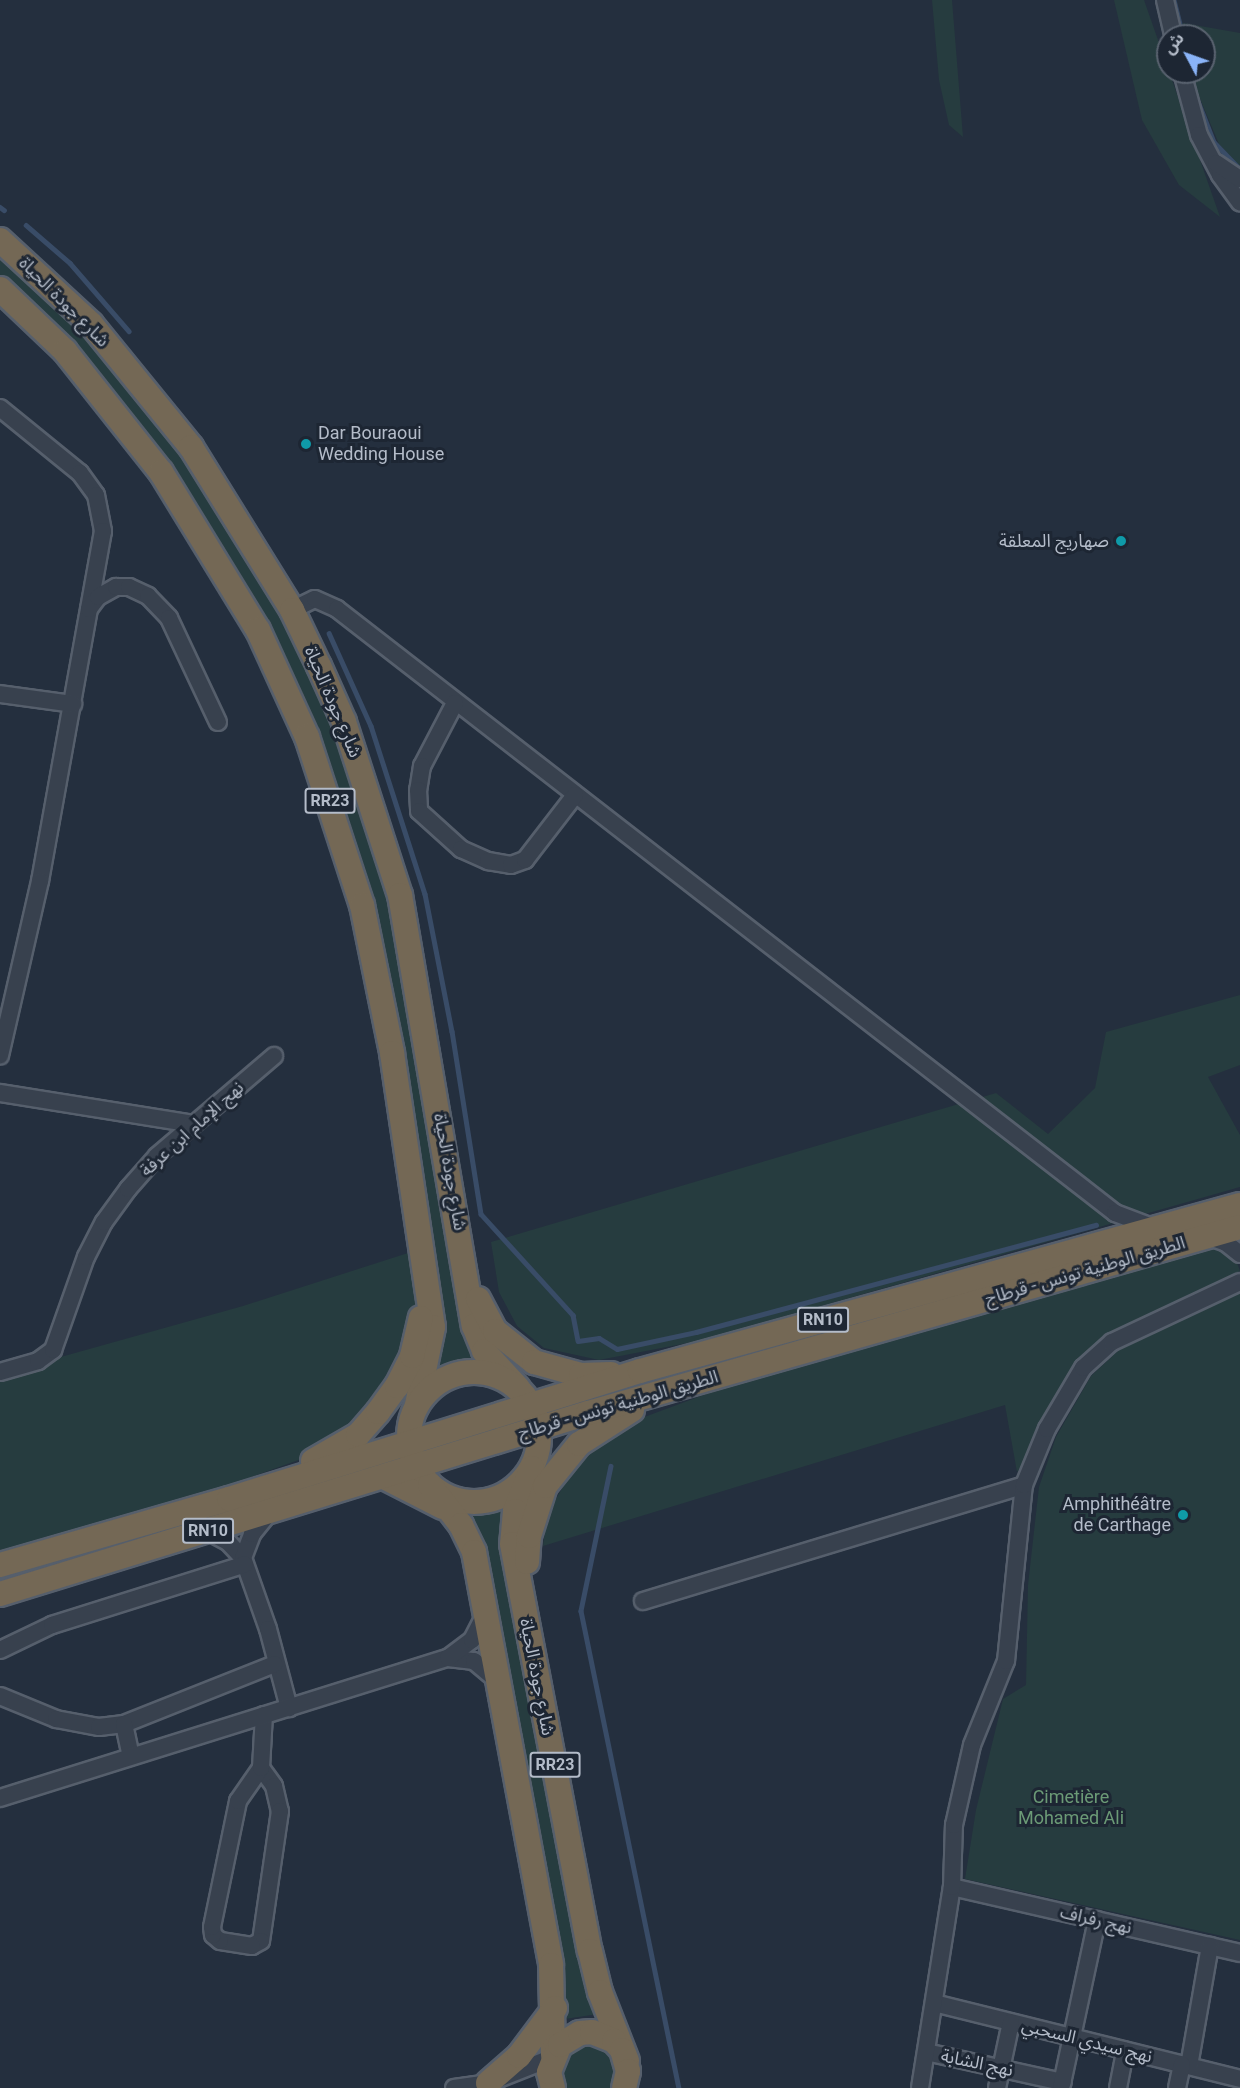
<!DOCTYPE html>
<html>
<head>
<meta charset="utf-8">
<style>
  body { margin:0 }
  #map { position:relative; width:1240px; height:2088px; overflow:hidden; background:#242f3e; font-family:Roboto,"Noto Sans Arabic",sans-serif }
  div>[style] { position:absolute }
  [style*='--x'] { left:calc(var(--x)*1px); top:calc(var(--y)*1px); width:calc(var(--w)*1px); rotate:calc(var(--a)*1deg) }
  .green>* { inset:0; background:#263c3f }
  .stream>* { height:4.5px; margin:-2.25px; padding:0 2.25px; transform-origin:2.25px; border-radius:2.25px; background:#394c67 }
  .roads { filter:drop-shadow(2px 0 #565f6c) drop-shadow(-2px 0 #565f6c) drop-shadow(0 2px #565f6c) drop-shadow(0 -2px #565f6c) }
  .minor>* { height:16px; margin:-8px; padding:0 8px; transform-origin:8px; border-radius:8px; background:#38414e }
  .highway>* { height:24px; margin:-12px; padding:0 12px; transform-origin:12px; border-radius:12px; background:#746855 }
  .highway>.ring { margin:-12px; padding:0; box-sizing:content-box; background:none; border:24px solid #746855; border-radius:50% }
  .dots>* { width:16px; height:16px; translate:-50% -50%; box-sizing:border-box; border:3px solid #1d2633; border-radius:50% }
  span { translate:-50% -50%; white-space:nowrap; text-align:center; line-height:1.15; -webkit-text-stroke:6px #1d2633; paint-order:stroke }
  .shield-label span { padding:2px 4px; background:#1d2633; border:2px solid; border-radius:4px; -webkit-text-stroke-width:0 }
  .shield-label { font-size:16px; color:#b4bcc9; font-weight:700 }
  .street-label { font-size:18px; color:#b4bcc9 }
  .poi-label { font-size:18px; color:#b4bcc9 }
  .left { translate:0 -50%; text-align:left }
  .right { translate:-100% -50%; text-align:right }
  .park-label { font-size:18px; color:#6b9a76 }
  .north { position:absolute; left:1156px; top:24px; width:60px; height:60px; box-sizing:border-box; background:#1d2633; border:2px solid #59626f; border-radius:50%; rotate:311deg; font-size:16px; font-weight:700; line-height:24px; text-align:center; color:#b4bcc9 }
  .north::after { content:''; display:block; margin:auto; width:21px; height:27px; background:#8ab4f8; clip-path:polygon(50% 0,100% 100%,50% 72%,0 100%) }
</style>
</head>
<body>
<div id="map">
  <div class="green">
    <i style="clip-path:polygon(932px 0,952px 0,963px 137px,949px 125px,939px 80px)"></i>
    <i style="clip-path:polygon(1114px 0,1144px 0,1220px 217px,1179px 185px,1142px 120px)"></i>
    <i style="clip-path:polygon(1183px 23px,1240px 33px,1240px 166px,1219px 144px,1198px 94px,1193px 72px,1204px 72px,1204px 36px,1185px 36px)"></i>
    <i style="clip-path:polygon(0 255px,83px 332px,182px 453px,284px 615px,336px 727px,391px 897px,460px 1316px,477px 1363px,435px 1373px,398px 1051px,265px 626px,0 280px)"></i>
    <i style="clip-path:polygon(1240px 995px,1240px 1065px,1208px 1077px,1240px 1135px,1240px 1187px,698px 1341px,599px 1360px,544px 1348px,517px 1326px,499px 1292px,491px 1242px,996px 1093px,1048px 1134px,1095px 1088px,1106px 1032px)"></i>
    <i style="clip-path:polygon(1210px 1246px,1224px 1249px,1236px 1260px,1240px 1271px,1109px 1336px,1017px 1472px,1005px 1405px,543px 1546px,547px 1515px,574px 1467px,597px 1440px,631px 1422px,717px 1390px)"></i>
    <i style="clip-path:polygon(408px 1253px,418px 1306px,408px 1356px,378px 1412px,332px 1448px,221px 1488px,0 1553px,0 1374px,243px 1306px)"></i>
    <i style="clip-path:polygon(1240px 1293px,1240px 1940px,965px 1879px,976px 1810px,1003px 1699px,1026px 1685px,1028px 1585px,1039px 1487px,1056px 1437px,1091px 1376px,1119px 1350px)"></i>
    <i style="clip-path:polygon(510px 1504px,598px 2014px,565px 2019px,565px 1988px,500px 1643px,466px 1513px,489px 1512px)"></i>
    <i style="clip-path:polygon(584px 2041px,616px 2054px,615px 2088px,563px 2088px,559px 2065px,564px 2054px)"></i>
  </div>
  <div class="stream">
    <i style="--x:1174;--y:0;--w:37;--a:76"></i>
    <i style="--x:1191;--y:72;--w:10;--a:79"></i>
    <i style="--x:1198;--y:101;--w:44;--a:68.7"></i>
    <i style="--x:1214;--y:142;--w:37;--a:46"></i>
    <i style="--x:0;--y:207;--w:5;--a:37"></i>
    <i style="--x:26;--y:225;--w:58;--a:40.8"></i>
    <i style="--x:70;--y:263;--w:90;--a:49.1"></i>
    <i style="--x:329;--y:633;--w:102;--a:65.7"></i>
    <i style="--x:371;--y:726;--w:176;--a:72.2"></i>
    <i style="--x:425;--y:894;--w:140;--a:78.9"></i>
    <i style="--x:452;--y:1031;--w:185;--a:81"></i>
    <i style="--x:481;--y:1214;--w:137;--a:47.7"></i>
    <i style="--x:573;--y:1315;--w:26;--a:79"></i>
    <i style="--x:578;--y:1341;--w:21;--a:-8"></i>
    <i style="--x:599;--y:1338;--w:21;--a:31"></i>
    <i style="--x:617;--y:1349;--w:81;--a:-12.1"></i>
    <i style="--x:696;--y:1332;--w:414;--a:-15"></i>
    <i style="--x:611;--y:1466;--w:148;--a:101.7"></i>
    <i style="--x:581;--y:1611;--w:487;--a:78.4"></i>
  </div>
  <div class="roads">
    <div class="minor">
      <i style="--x:1165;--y:0;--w:37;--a:77"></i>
      <i style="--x:1182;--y:72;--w:65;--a:74.9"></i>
      <i style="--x:1199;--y:135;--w:45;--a:62.3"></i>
      <i style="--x:1220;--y:175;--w:34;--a:54"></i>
      <i style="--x:1216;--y:163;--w:29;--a:34"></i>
      <i style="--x:0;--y:408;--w:103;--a:39.1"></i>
      <i style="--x:80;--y:473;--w:27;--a:54"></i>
      <i style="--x:96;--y:495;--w:37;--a:79"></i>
      <i style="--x:103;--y:531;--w:356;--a:100.2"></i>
      <i style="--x:40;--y:881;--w:179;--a:102.9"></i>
      <i style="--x:89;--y:609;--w:15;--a:-53"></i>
      <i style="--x:98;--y:597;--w:21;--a:-29"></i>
      <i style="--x:116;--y:587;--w:13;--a:0"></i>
      <i style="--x:129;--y:587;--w:21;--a:25"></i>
      <i style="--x:148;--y:596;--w:30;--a:46"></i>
      <i style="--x:169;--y:618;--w:115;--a:64.8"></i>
      <i style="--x:292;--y:610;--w:25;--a:-26"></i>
      <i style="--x:315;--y:599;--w:24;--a:24"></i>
      <i style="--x:337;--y:609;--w:985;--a:37.82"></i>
      <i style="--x:1115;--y:1213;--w:43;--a:20.6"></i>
      <i style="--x:0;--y:694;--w:74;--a:7.8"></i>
      <i style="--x:455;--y:703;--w:71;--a:117.6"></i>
      <i style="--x:422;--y:766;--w:24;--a:99"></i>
      <i style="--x:418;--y:790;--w:21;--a:87"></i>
      <i style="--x:419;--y:811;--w:57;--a:42.1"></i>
      <i style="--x:461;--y:849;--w:30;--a:24"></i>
      <i style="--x:488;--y:861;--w:23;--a:10"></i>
      <i style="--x:511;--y:865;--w:15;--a:-20"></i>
      <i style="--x:525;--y:860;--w:82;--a:-52.4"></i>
      <i style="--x:0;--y:1093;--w:196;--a:9.1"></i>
      <i style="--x:1207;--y:1236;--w:20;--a:20"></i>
      <i style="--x:1226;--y:1243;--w:18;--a:38"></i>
      <i style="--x:0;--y:1372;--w:40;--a:-16"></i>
      <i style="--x:38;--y:1361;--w:19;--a:-36"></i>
      <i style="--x:53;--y:1350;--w:99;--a:-70.5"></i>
      <i style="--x:86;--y:1257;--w:39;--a:-63"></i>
      <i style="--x:104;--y:1222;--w:41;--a:-54"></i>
      <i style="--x:128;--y:1189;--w:44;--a:-48.7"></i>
      <i style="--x:157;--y:1156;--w:154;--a:-40.5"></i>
      <i style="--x:207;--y:1531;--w:24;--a:28"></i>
      <i style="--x:228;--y:1542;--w:22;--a:47"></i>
      <i style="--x:243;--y:1558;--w:75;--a:70.6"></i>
      <i style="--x:268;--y:1629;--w:82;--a:75.1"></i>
      <i style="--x:243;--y:1558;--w:26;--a:-69"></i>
      <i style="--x:252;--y:1534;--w:27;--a:-51"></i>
      <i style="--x:643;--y:1601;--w:398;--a:-16.9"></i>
      <i style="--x:0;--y:1650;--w:58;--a:-25.7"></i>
      <i style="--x:52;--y:1625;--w:202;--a:-17.5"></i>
      <i style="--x:448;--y:1658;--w:26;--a:7"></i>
      <i style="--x:474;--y:1661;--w:30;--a:40"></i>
      <i style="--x:0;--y:1696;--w:61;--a:22.3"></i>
      <i style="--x:56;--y:1719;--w:44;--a:10.5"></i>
      <i style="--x:99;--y:1727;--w:25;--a:-7"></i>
      <i style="--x:124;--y:1724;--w:162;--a:-21.7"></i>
      <i style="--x:124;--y:1724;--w:33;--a:78"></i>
      <i style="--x:261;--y:1768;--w:22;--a:54"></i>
      <i style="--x:274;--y:1786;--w:26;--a:77"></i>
      <i style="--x:280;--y:1811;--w:131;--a:98.3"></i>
      <i style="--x:261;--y:1941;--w:10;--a:151"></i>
      <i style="--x:252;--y:1946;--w:32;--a:-171"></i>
      <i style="--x:220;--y:1941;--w:9;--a:-139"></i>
      <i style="--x:213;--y:1935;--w:8;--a:-97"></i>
      <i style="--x:212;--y:1927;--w:129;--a:-78.3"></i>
      <i style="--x:238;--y:1801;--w:40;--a:-55.1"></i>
      <i style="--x:261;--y:1768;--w:53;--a:-86.8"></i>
      <i style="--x:0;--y:1798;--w:469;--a:-17.4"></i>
      <i style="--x:448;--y:1658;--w:30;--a:-37"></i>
      <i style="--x:472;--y:1640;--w:28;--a:-63"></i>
      <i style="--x:952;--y:1887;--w:295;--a:12.9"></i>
      <i style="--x:934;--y:2003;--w:315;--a:13.9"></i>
      <i style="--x:926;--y:2052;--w:140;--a:12.4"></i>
      <i style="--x:1189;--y:2066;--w:122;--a:-80.1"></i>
      <i style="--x:454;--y:2088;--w:34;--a:-8"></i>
      <i style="--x:488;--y:2083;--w:68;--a:-21.6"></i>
      <i style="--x:920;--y:2088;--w:204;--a:-81"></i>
      <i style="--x:952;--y:1887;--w:62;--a:-88.2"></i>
      <i style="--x:954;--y:1825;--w:82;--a:-77.3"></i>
      <i style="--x:972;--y:1745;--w:91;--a:-68"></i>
      <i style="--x:1006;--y:1661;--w:177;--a:-84.2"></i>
      <i style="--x:1024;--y:1485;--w:61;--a:-67.7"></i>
      <i style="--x:1047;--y:1429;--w:71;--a:-59.5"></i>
      <i style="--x:1083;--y:1368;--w:39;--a:-42"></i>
      <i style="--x:1112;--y:1342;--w:141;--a:-25.1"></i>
      <i style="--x:997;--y:2088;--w:67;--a:-78"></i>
      <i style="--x:1061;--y:2088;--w:172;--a:-77.9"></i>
      <i style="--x:1118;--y:2088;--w:38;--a:-79"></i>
      <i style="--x:1177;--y:2088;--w:24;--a:-78"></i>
    </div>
    <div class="highway">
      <i style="--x:0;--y:240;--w:124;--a:42.7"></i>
      <i style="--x:91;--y:324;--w:159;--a:50.9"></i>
      <i style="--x:191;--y:447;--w:192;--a:58.2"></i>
      <i style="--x:292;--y:610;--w:62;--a:64.3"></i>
      <i style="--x:319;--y:666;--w:61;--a:65.9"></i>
      <i style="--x:344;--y:722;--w:182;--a:72.1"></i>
      <i style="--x:400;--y:895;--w:437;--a:80.3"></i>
      <i style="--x:474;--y:1326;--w:27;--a:68"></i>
      <i style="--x:484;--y:1351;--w:50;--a:47.4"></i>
      <i style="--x:0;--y:289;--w:90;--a:43.6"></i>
      <i style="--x:65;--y:351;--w:154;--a:51.6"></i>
      <i style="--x:161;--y:472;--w:185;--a:58.5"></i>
      <i style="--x:258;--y:630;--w:118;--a:65.4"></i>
      <i style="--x:307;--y:737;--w:177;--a:71.9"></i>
      <i style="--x:362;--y:905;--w:151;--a:78.5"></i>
      <i style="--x:392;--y:1053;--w:277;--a:81.5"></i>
      <i style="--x:433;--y:1327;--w:80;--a:101.6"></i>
      <i style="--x:478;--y:1299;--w:36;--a:62"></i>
      <i style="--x:495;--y:1331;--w:50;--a:38.5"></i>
      <i style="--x:534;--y:1362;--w:49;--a:15.5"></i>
      <i style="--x:581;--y:1375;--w:30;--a:-2"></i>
      <i class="ring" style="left:409px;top:1372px;width:106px;height:106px"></i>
      <i style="--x:313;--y:1461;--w:52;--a:-30"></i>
      <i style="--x:358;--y:1435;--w:30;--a:-49"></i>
      <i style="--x:378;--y:1412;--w:32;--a:-54"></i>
      <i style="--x:397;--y:1386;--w:34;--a:-63"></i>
      <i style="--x:412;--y:1356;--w:39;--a:-77"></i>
      <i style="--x:532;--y:1468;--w:46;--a:111.6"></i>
      <i style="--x:515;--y:1511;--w:33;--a:95"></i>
      <i style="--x:512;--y:1544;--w:414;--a:79.2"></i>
      <i style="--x:590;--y:1951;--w:42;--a:76.3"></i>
      <i style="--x:600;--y:1992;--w:74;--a:68.6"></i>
      <i style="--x:384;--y:1477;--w:66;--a:27"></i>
      <i style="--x:430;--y:1485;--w:51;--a:52.2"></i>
      <i style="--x:461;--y:1525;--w:30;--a:64"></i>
      <i style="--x:474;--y:1552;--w:420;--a:79.4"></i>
      <i style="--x:551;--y:1965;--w:90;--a:88.7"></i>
      <i style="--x:527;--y:1562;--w:26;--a:-86"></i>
      <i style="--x:529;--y:1536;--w:52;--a:-72.3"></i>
      <i style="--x:545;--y:1486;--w:54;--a:-51"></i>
      <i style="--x:579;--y:1444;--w:63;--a:-32.7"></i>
      <i style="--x:0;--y:1565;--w:238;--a:-16.1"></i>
      <i style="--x:229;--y:1499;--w:430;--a:-17.3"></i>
      <i style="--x:640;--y:1371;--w:623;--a:-15.46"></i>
      <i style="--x:0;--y:1594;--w:615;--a:-17.11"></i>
      <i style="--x:588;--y:1413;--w:678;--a:-15.92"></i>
      <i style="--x:488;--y:2083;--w:41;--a:-41.1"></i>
      <i style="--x:519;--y:2056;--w:60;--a:-53.1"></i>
      <i style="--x:553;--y:2088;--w:16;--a:-104"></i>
      <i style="--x:549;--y:2072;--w:29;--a:-68"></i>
      <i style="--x:560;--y:2045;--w:23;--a:-31"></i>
      <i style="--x:580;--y:2033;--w:12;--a:-5"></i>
      <i style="--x:592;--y:2032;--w:24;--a:22"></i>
      <i style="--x:614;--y:2041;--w:12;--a:48"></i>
      <i style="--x:622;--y:2050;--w:22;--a:74"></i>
      <i style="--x:628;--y:2071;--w:17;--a:103"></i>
    </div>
  </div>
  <div class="dots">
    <i style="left:306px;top:444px;background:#0f9aa8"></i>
    <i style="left:1121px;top:541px;background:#0f9aa8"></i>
    <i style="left:1183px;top:1515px;background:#0f9aa8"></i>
  </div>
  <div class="shield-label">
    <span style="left:330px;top:801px">RR23</span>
    <span style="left:823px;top:1320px">RN10</span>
    <span style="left:208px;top:1531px">RN10</span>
    <span style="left:555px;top:1765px">RR23</span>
  </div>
  <div class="street-label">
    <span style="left:64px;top:302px;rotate:45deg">شارع جودة الحياة</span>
    <span style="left:333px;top:702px;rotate:67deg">شارع جودة الحياة</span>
    <span style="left:192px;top:1129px;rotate:-42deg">نهج الإمام ابن عرفة</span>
    <span style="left:450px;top:1172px;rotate:80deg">شارع جودة الحياة</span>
    <span style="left:1085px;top:1271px;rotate:-16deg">الطريق الوطنية تونس - قرطاج</span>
    <span style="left:618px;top:1405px;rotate:-16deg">الطريق الوطنية تونس - قرطاج</span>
    <span style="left:537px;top:1677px;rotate:79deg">شارع جودة الحياة</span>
    <span style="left:1096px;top:1920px;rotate:13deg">نهج رفراف</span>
    <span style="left:1087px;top:2041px;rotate:14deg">نهج سيدي السحبي</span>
    <span style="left:977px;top:2063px;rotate:12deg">نهج الشابة</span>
  </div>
  <div class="poi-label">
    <span class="left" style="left:318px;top:444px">Dar Bouraoui<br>Wedding House</span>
    <span class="right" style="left:1109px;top:541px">صهاريج المعلقة</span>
    <span class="right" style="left:1171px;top:1515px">Amphithéâtre<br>de Carthage</span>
  </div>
  <div class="park-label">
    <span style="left:1071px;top:1808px">Cimetière<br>Mohamed Ali</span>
  </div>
  <div class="north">ش</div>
</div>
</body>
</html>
